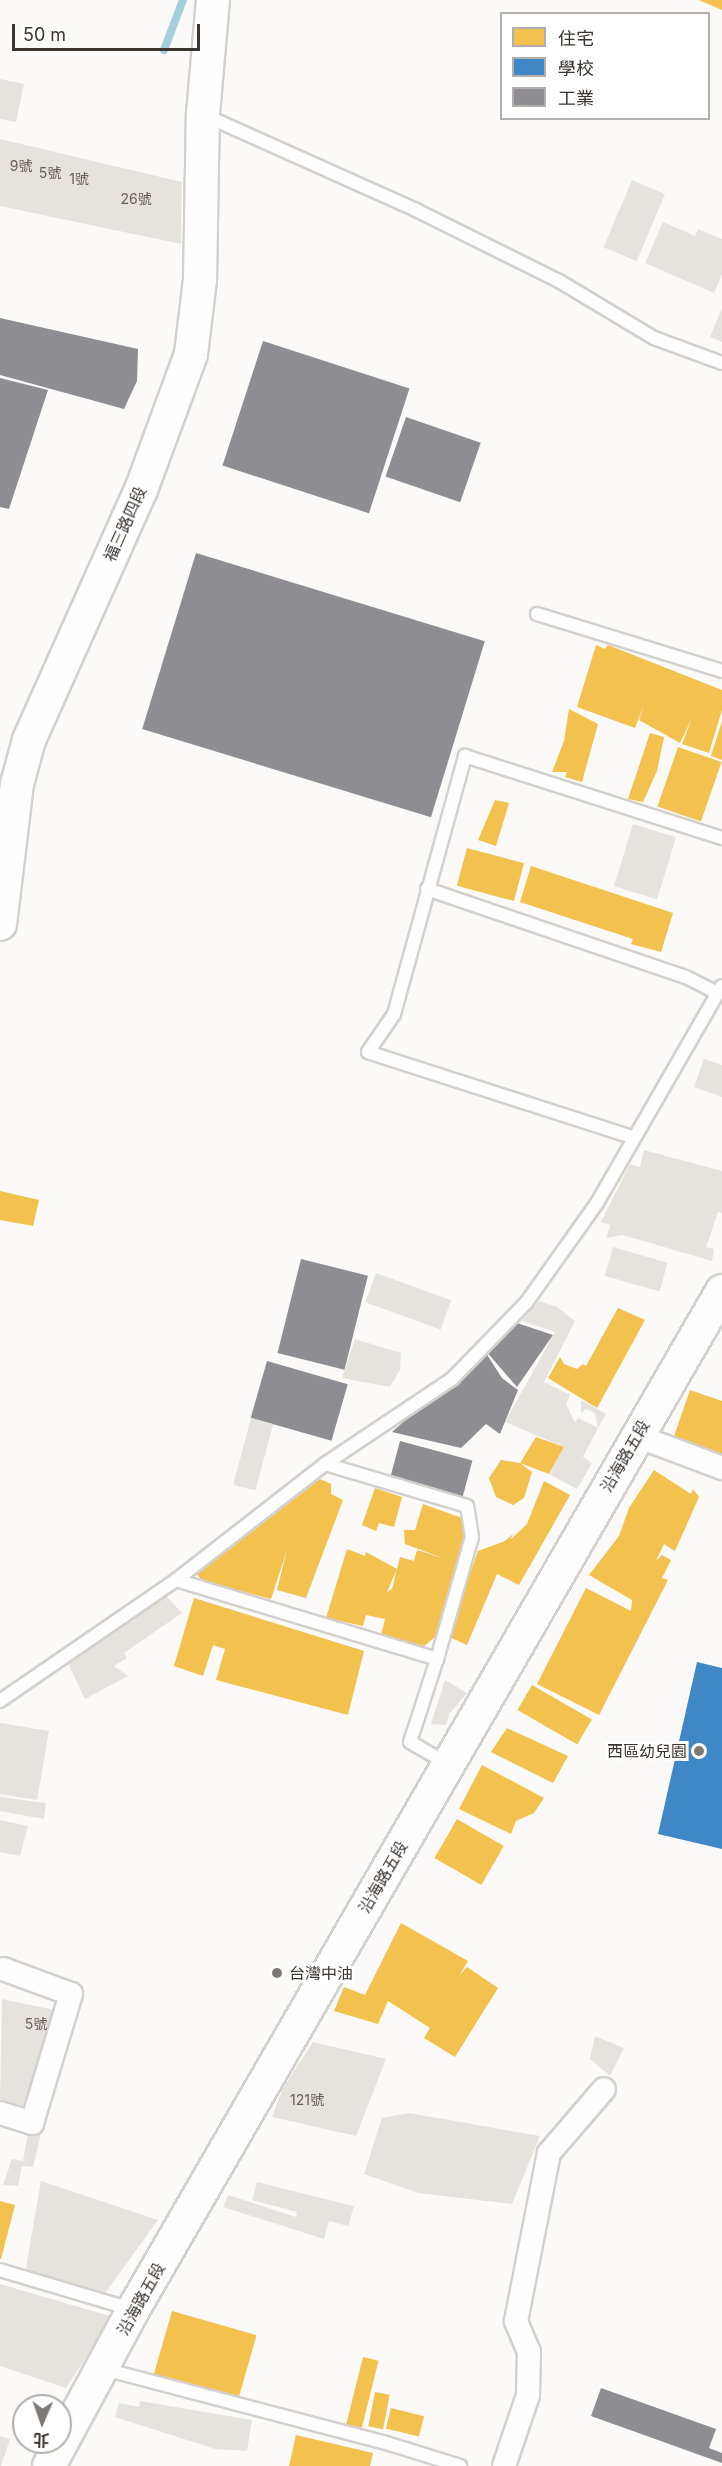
<!DOCTYPE html>
<html>
<head>
<meta charset="utf-8">
<style>
  body { margin:0 }
  #map { position:relative; width:722px; height:2466px; overflow:hidden; background:#fcfaf8; font-family:Inter,"Noto Sans TC",sans-serif }
  div>[style] { position:absolute }
  [style*='--x'] { left:calc(var(--x)*1px); top:calc(var(--y)*1px); width:calc(var(--w)*1px); rotate:calc(var(--a)*1deg) }
  .homes>* { inset:0; background:#f2c14e; transform-origin:0 0 }
  .schools>* { inset:0; background:#3f88c5 }
  .industry>* { inset:0; background:#8d8d92; transform-origin:0 0 }
  .stream>* { height:8px; margin:-4px; padding:0 4px; transform-origin:4px; border-radius:4px; background:#a2cfdb }
  .building>* { inset:0; background:#e6e2de; transform-origin:0 0 }
  .roads { filter:drop-shadow(2px 0 #d3d0cd) drop-shadow(-2px 0 #d3d0cd) drop-shadow(0 2px #d3d0cd) drop-shadow(0 -2px #d3d0cd) }
  .lane>* { height:12px; margin:-6px; padding:0 6px; transform-origin:6px; border-radius:6px; background:#fffefe }
  .street>* { height:22px; margin:-11px; padding:0 11px; transform-origin:11px; border-radius:11px; background:#fffefe }
  .secondary>* { height:32px; margin:-16px; padding:0 16px; transform-origin:16px; border-radius:16px; background:#fffefe }
  .dots>* { width:16px; height:16px; translate:-50% -50%; box-sizing:border-box; border:3px solid #fff; border-radius:50% }
  span { translate:-50% -50%; white-space:nowrap; text-align:center; line-height:1.15; -webkit-text-stroke:6px #fff; paint-order:stroke }
  .number-label { font-size:14px; color:#66605b }
  .number-label span { -webkit-text-stroke-width:0 }
  .street-label { font-size:16px; color:#3b342f }
  .poi-label { font-size:16px; color:#3b342f }
  .right { translate:-100% -50%; text-align:right }
  .left { translate:0 -50%; text-align:left }
  .legend { position:absolute; left:500px; top:12px; width:210px; height:108px; box-sizing:border-box; background:#fff; border:2px solid #b1aeac; margin:0; padding:8px 10px; list-style:none; font-size:18px; color:#3b342f }
  .legend li { display:flex; align-items:center; gap:12px; height:30px }
  .legend b { width:30px; border:2px solid #b1aeac }
  .north { position:absolute; left:12px; top:2394px; width:60px; height:60px; box-sizing:border-box; background:#fff; border:2px solid #b1aeac; border-radius:50%; rotate:182deg; font-size:16px; font-weight:700; line-height:24px; text-align:center; color:#3b342f }
  .north::after { content:''; display:block; margin:auto; width:21px; height:27px; background:#7f7975; clip-path:polygon(50% 0,100% 100%,50% 72%,0 100%) }
  .scale { position:absolute; left:12px; top:24px; width:188px; height:27px; box-sizing:border-box; border:3px solid #3b342f; border-top:0; padding-left:8px; font-size:18px; line-height:21px; white-space:nowrap; color:#3b342f; -webkit-text-stroke:4px #fff; paint-order:stroke }
</style>
</head>
<body>
<div id="map">
  <div class="homes">
    <i style="clip-path:polygon(699px 0,722px 0,722px 10px)"></i>
    <i style="clip-path:polygon(596px 645px,605px 649px,608px 645px,722px 690px,722px 710px,709px 753px,682px 744px,692px 718px,680px 743px,639px 720px,644px 705px,635px 728px,577px 707px)"></i>
    <i style="clip-path:polygon(569px 709px,598px 724px,582px 782px,565px 777px,567px 772px,552px 772px,564px 741px)"></i>
    <i style="clip-path:polygon(722px 721px,722px 760px,711px 756px)"></i>
    <i style="clip-path:polygon(650px 733px,664px 737px,657px 771px,643px 802px,628px 799px)"></i>
    <i style="left:678px;top:747px;width:46px;height:63px;rotate:19deg"></i>
    <i style="clip-path:polygon(495px 800px,509px 803px,496px 846px,478px 840px)"></i>
    <i style="left:467px;top:848px;width:59px;height:39px;rotate:15deg"></i>
    <i style="clip-path:polygon(531px 866px,673px 913px,661px 952px,631px 944px,633px 939px,520px 902px)"></i>
    <i style="clip-path:polygon(0 1191px,39px 1200px,33px 1226px,0 1220px)"></i>
    <i style="clip-path:polygon(618px 1308px,645px 1320px,597px 1408px,548px 1378px,560px 1357px,564px 1364px,577px 1369px,583px 1364px,586px 1366px)"></i>
    <i style="clip-path:polygon(690px 1390px,722px 1401px,722px 1456px,673px 1439px)"></i>
    <i style="clip-path:polygon(536px 1437px,564px 1447px,549px 1474px,520px 1463px,532px 1472px,524px 1498px,513px 1505px,496px 1497px,489px 1478px,501px 1460px,520px 1463px)"></i>
    <i style="clip-path:polygon(654px 1470px,691px 1494px,693px 1489px,699px 1497px,675px 1551px,664px 1544px,656px 1561px,662px 1555px,671px 1560px,662px 1578px,668px 1580px,599px 1715px,537px 1684px,586px 1588px,631px 1611px,632px 1600px,589px 1575px,619px 1536px,629px 1508px)"></i>
    <i style="clip-path:polygon(320px 1479px,331px 1484px,331px 1494px,343px 1500px,306px 1598px,277px 1590px,287px 1550px,271px 1599px,202px 1581px,197px 1574px)"></i>
    <i style="clip-path:polygon(544px 1481px,570px 1495px,519px 1585px,497px 1574px,467px 1645px,447px 1636px,478px 1551px,505px 1541px,513px 1534px,510px 1540px,527px 1524px)"></i>
    <i style="clip-path:polygon(375px 1488px,402px 1497px,394px 1527px,379px 1523px,376px 1531px,362px 1525px)"></i>
    <i style="clip-path:polygon(423px 1504px,462px 1518px,475px 1532px,439px 1634px,424px 1646px,381px 1635px,385px 1619px,366px 1615px,363px 1626px,326px 1618px,347px 1549px,365px 1556px,366px 1552px,397px 1569px,387px 1592px,392px 1589px,400px 1557px,414px 1561px,417px 1550px,445px 1559px,405px 1544px,404px 1530px,415px 1530px)"></i>
    <i style="clip-path:polygon(194px 1598px,364px 1651px,348px 1715px,216px 1680px,225px 1649px,213px 1645px,203px 1676px,174px 1666px)"></i>
    <i style="left:532px;top:1685px;width:69px;height:29px;rotate:30deg"></i>
    <i style="clip-path:polygon(507px 1728px,568px 1756px,553px 1783px,491px 1752px)"></i>
    <i style="clip-path:polygon(482px 1765px,544px 1798px,534px 1813px,516px 1821px,511px 1834px,459px 1809px)"></i>
    <i style="left:457px;top:1819px;width:54px;height:45px;rotate:30deg"></i>
    <i style="clip-path:polygon(401px 1923px,468px 1961px,459px 1976px,467px 1967px,498px 1988px,455px 2057px,424px 2038px,430px 2028px,388px 2001px,378px 2024px,334px 2011px,344px 1987px,365px 1995px)"></i>
    <i style="clip-path:polygon(0 2201px,15px 2205px,1px 2259px,0 2259px)"></i>
    <i style="left:172px;top:2311px;width:88px;height:69px;rotate:16deg"></i>
    <i style="left:363px;top:2357px;width:16px;height:69px;rotate:14deg"></i>
    <i style="left:375px;top:2392px;width:15px;height:35px;rotate:11deg"></i>
    <i style="left:391px;top:2408px;width:34px;height:21px;rotate:14deg"></i>
    <i style="clip-path:polygon(296px 2435px,373px 2453px,370px 2466px,289px 2466px)"></i>
  </div>
  <div class="schools">
    <i style="clip-path:polygon(697px 1662px,722px 1668px,722px 1849px,658px 1834px)"></i>
  </div>
  <div class="industry">
    <i style="clip-path:polygon(0 318px,138px 349px,137px 381px,124px 409px,0 375px)"></i>
    <i style="left:263px;top:341px;width:154px;height:131px;rotate:18deg"></i>
    <i style="clip-path:polygon(0 378px,48px 390px,9px 509px,0 507px)"></i>
    <i style="left:406px;top:417px;width:79px;height:63px;rotate:19deg"></i>
    <i style="left:196px;top:553px;width:302px;height:184px;rotate:17deg"></i>
    <i style="left:301px;top:1259px;width:69px;height:97px;rotate:14deg"></i>
    <i style="clip-path:polygon(514px 1322px,553px 1335px,517px 1387px,485px 1350px)"></i>
    <i style="clip-path:polygon(484px 1350px,502px 1378px,518px 1390px,500px 1434px,486px 1424px,461px 1448px,392px 1432px)"></i>
    <i style="left:267px;top:1361px;width:84px;height:59px;rotate:16deg"></i>
    <i style="left:400px;top:1441px;width:75px;height:38px;rotate:15deg"></i>
    <i style="clip-path:polygon(601px 2388px,716px 2429px,709px 2448px,722px 2453px,722px 2463px,591px 2416px)"></i>
  </div>
  <div class="stream">
    <i style="--x:164;--y:50;--w:53;--a:-69.2"></i>
  </div>
  <div class="building">
    <i style="clip-path:polygon(0 79px,24px 84px,16px 122px,0 119px)"></i>
    <i style="clip-path:polygon(0 139px,182px 182px,181px 244px,0 206px)"></i>
    <i style="left:632px;top:180px;width:36px;height:73px;rotate:23deg"></i>
    <i style="clip-path:polygon(663px 222px,695px 236px,698px 229px,722px 239px,722px 274px,714px 293px,645px 263px)"></i>
    <i style="clip-path:polygon(722px 308px,722px 342px,710px 337px)"></i>
    <i style="left:633px;top:824px;width:45px;height:65px;rotate:17deg"></i>
    <i style="clip-path:polygon(704px 1059px,722px 1065px,722px 1097px,694px 1087px)"></i>
    <i style="clip-path:polygon(644px 1150px,722px 1171px,722px 1213px,718px 1212px,706px 1247px,714px 1249px,712px 1261px,623px 1235px,606px 1238px,610px 1225px,601px 1222px,630px 1164px,640px 1167px)"></i>
    <i style="left:613px;top:1247px;width:57px;height:30px;rotate:16deg"></i>
    <i style="left:376px;top:1273px;width:80px;height:31px;rotate:20deg"></i>
    <i style="clip-path:polygon(539px 1301px,557px 1307px,575px 1321px,544px 1382px,570px 1395px,566px 1404px,575px 1423px,578px 1418px,598px 1428px,583px 1457px,592px 1463px,577px 1489px,549px 1474px,564px 1447px,505px 1422px,555px 1332px,522px 1321px)"></i>
    <i style="clip-path:polygon(355px 1339px,401px 1353px,400px 1370px,390px 1387px,342px 1378px)"></i>
    <i style="clip-path:polygon(581px 1400px,606px 1414px,598px 1428px,595px 1413px,586px 1409px,581px 1413px)"></i>
    <i style="left:251px;top:1418px;width:23px;height:69px;rotate:15deg"></i>
    <i style="clip-path:polygon(167px 1597px,182px 1613px,124px 1653px,127px 1658px,114px 1666px,128px 1676px,85px 1699px,67px 1661px)"></i>
    <i style="clip-path:polygon(445px 1680px,467px 1693px,450px 1713px,446px 1725px,431px 1724px)"></i>
    <i style="clip-path:polygon(0 1723px,49px 1731px,37px 1800px,0 1794px)"></i>
    <i style="clip-path:polygon(0 1797px,46px 1803px,44px 1819px,0 1811px)"></i>
    <i style="clip-path:polygon(0 1820px,28px 1826px,20px 1856px,0 1852px)"></i>
    <i style="clip-path:polygon(2px 1999px,59px 2011px,35px 2109px,0 2099px)"></i>
    <i style="clip-path:polygon(595px 2036px,624px 2048px,610px 2076px,590px 2059px)"></i>
    <i style="clip-path:polygon(313px 2042px,386px 2059px,356px 2136px,272px 2117px,283px 2088px)"></i>
    <i style="clip-path:polygon(409px 2113px,540px 2136px,512px 2204px,418px 2193px,364px 2174px,382px 2118px)"></i>
    <i style="clip-path:polygon(28px 2134px,41px 2134px,33px 2167px,22px 2166px,18px 2186px,3px 2185px,12px 2159px,23px 2161px)"></i>
    <i style="clip-path:polygon(41px 2181px,158px 2220px,103px 2296px,25px 2274px)"></i>
    <i style="clip-path:polygon(257px 2182px,354px 2206px,348px 2226px,329px 2221px,324px 2239px,223px 2207px,228px 2195px,296px 2217px,297px 2212px,252px 2200px)"></i>
    <i style="clip-path:polygon(0 2284px,113px 2317px,66px 2388px,0 2366px)"></i>
    <i style="clip-path:polygon(140px 2401px,252px 2420px,247px 2451px,215px 2449px,115px 2417px,119px 2403px,139px 2407px)"></i>
    <i style="clip-path:polygon(0 2436px,10px 2439px,1px 2466px,0 2466px)"></i>
  </div>
  <div class="roads">
    <div class="lane">
      <i style="--x:204;--y:115;--w:232;--a:24.1"></i>
      <i style="--x:416;--y:210;--w:160;--a:26.4"></i>
      <i style="--x:559;--y:281;--w:111;--a:31"></i>
      <i style="--x:654;--y:338;--w:72;--a:20.2"></i>
      <i style="--x:537;--y:614;--w:194;--a:17.1"></i>
      <i style="--x:427;--y:889;--w:274;--a:18.8"></i>
      <i style="--x:686;--y:977;--w:35;--a:27"></i>
      <i style="--x:632;--y:1137;--w:277;--a:-162.2"></i>
      <i style="--x:368;--y:1052;--w:46;--a:-55.6"></i>
      <i style="--x:394;--y:1014;--w:268;--a:-74.6"></i>
      <i style="--x:465;--y:756;--w:270;--a:17.7"></i>
      <i style="--x:176;--y:1580;--w:273;--a:16.8"></i>
      <i style="--x:437;--y:1659;--w:127;--a:-74"></i>
      <i style="--x:472;--y:1537;--w:31;--a:-99"></i>
      <i style="--x:467;--y:1506;--w:148;--a:-163.5"></i>
      <i style="--x:437;--y:1659;--w:87;--a:108"></i>
      <i style="--x:410;--y:1742;--w:44;--a:30.1"></i>
      <i style="--x:0;--y:1701;--w:214;--a:-34.5"></i>
      <i style="--x:176;--y:1580;--w:189;--a:-37.9"></i>
      <i style="--x:325;--y:1464;--w:153;--a:-33.8"></i>
      <i style="--x:452;--y:1379;--w:106;--a:-45.8"></i>
      <i style="--x:526;--y:1303;--w:123;--a:-54.6"></i>
      <i style="--x:597;--y:1203;--w:250;--a:-60.1"></i>
      <i style="--x:0;--y:2270;--w:137;--a:16.6"></i>
      <i style="--x:104;--y:2369;--w:288;--a:14.7"></i>
      <i style="--x:383;--y:2442;--w:81;--a:17.3"></i>
    </div>
    <div class="street">
      <i style="--x:637;--y:1436;--w:91;--a:20.6"></i>
      <i style="--x:0;--y:2113;--w:34;--a:17"></i>
      <i style="--x:32;--y:2123;--w:135;--a:-73.2"></i>
      <i style="--x:71;--y:1994;--w:72;--a:-159.8"></i>
      <i style="--x:504;--y:2466;--w:75;--a:-71.3"></i>
      <i style="--x:528;--y:2395;--w:43;--a:-88.7"></i>
      <i style="--x:529;--y:2352;--w:34;--a:-113"></i>
      <i style="--x:516;--y:2321;--w:171;--a:-78.9"></i>
      <i style="--x:549;--y:2153;--w:84;--a:-49.3"></i>
    </div>
    <div class="secondary">
      <i style="--x:0;--y:924;--w:141;--a:-83.1"></i>
      <i style="--x:17;--y:784;--w:46;--a:-74.7"></i>
      <i style="--x:29;--y:740;--w:274;--a:-65.9"></i>
      <i style="--x:141;--y:490;--w:145;--a:-69.8"></i>
      <i style="--x:191;--y:354;--w:75;--a:-83.1"></i>
      <i style="--x:200;--y:280;--w:166;--a:-89"></i>
      <i style="--x:203;--y:114;--w:114;--a:-85"></i>
      <i style="--x:49;--y:2466;--w:177;--a:-61.7"></i>
      <i style="--x:133;--y:2310;--w:1177;--a:-59.97"></i>
    </div>
  </div>
  <div class="dots">
    <i style="left:699px;top:1751px;background:#7f7975"></i>
    <i style="left:277px;top:1973px;background:#7f7975"></i>
  </div>
  <div class="number-label">
    <span style="left:21px;top:166px">9號</span>
    <span style="left:50px;top:173px">5號</span>
    <span style="left:79px;top:179px">1號</span>
    <span style="left:136px;top:199px">26號</span>
    <span style="left:36px;top:2024px">5號</span>
    <span style="left:307px;top:2100px">121號</span>
  </div>
  <div class="street-label">
    <span style="left:125px;top:524px;rotate:-66deg">福三路四段</span>
    <span style="left:625px;top:1456px;rotate:-60deg">沿海路五段</span>
    <span style="left:383px;top:1877px;rotate:-60deg">沿海路五段</span>
    <span style="left:141px;top:2299px;rotate:-61deg">沿海路五段</span>
  </div>
  <div class="poi-label">
    <span class="right" style="left:687px;top:1751px">西區幼兒園</span>
    <span class="left" style="left:289px;top:1973px">台灣中油</span>
  </div>
  <ul class="legend">
  <li><b style="height:16px;background:#f2c14e"></b>住宅</li>
  <li><b style="height:16px;background:#3f88c5"></b>學校</li>
  <li><b style="height:16px;background:#8d8d92"></b>工業</li>
  </ul>
  <div class="north">北</div>
  <div class="scale">50 m</div>
</div>
</body>
</html>
